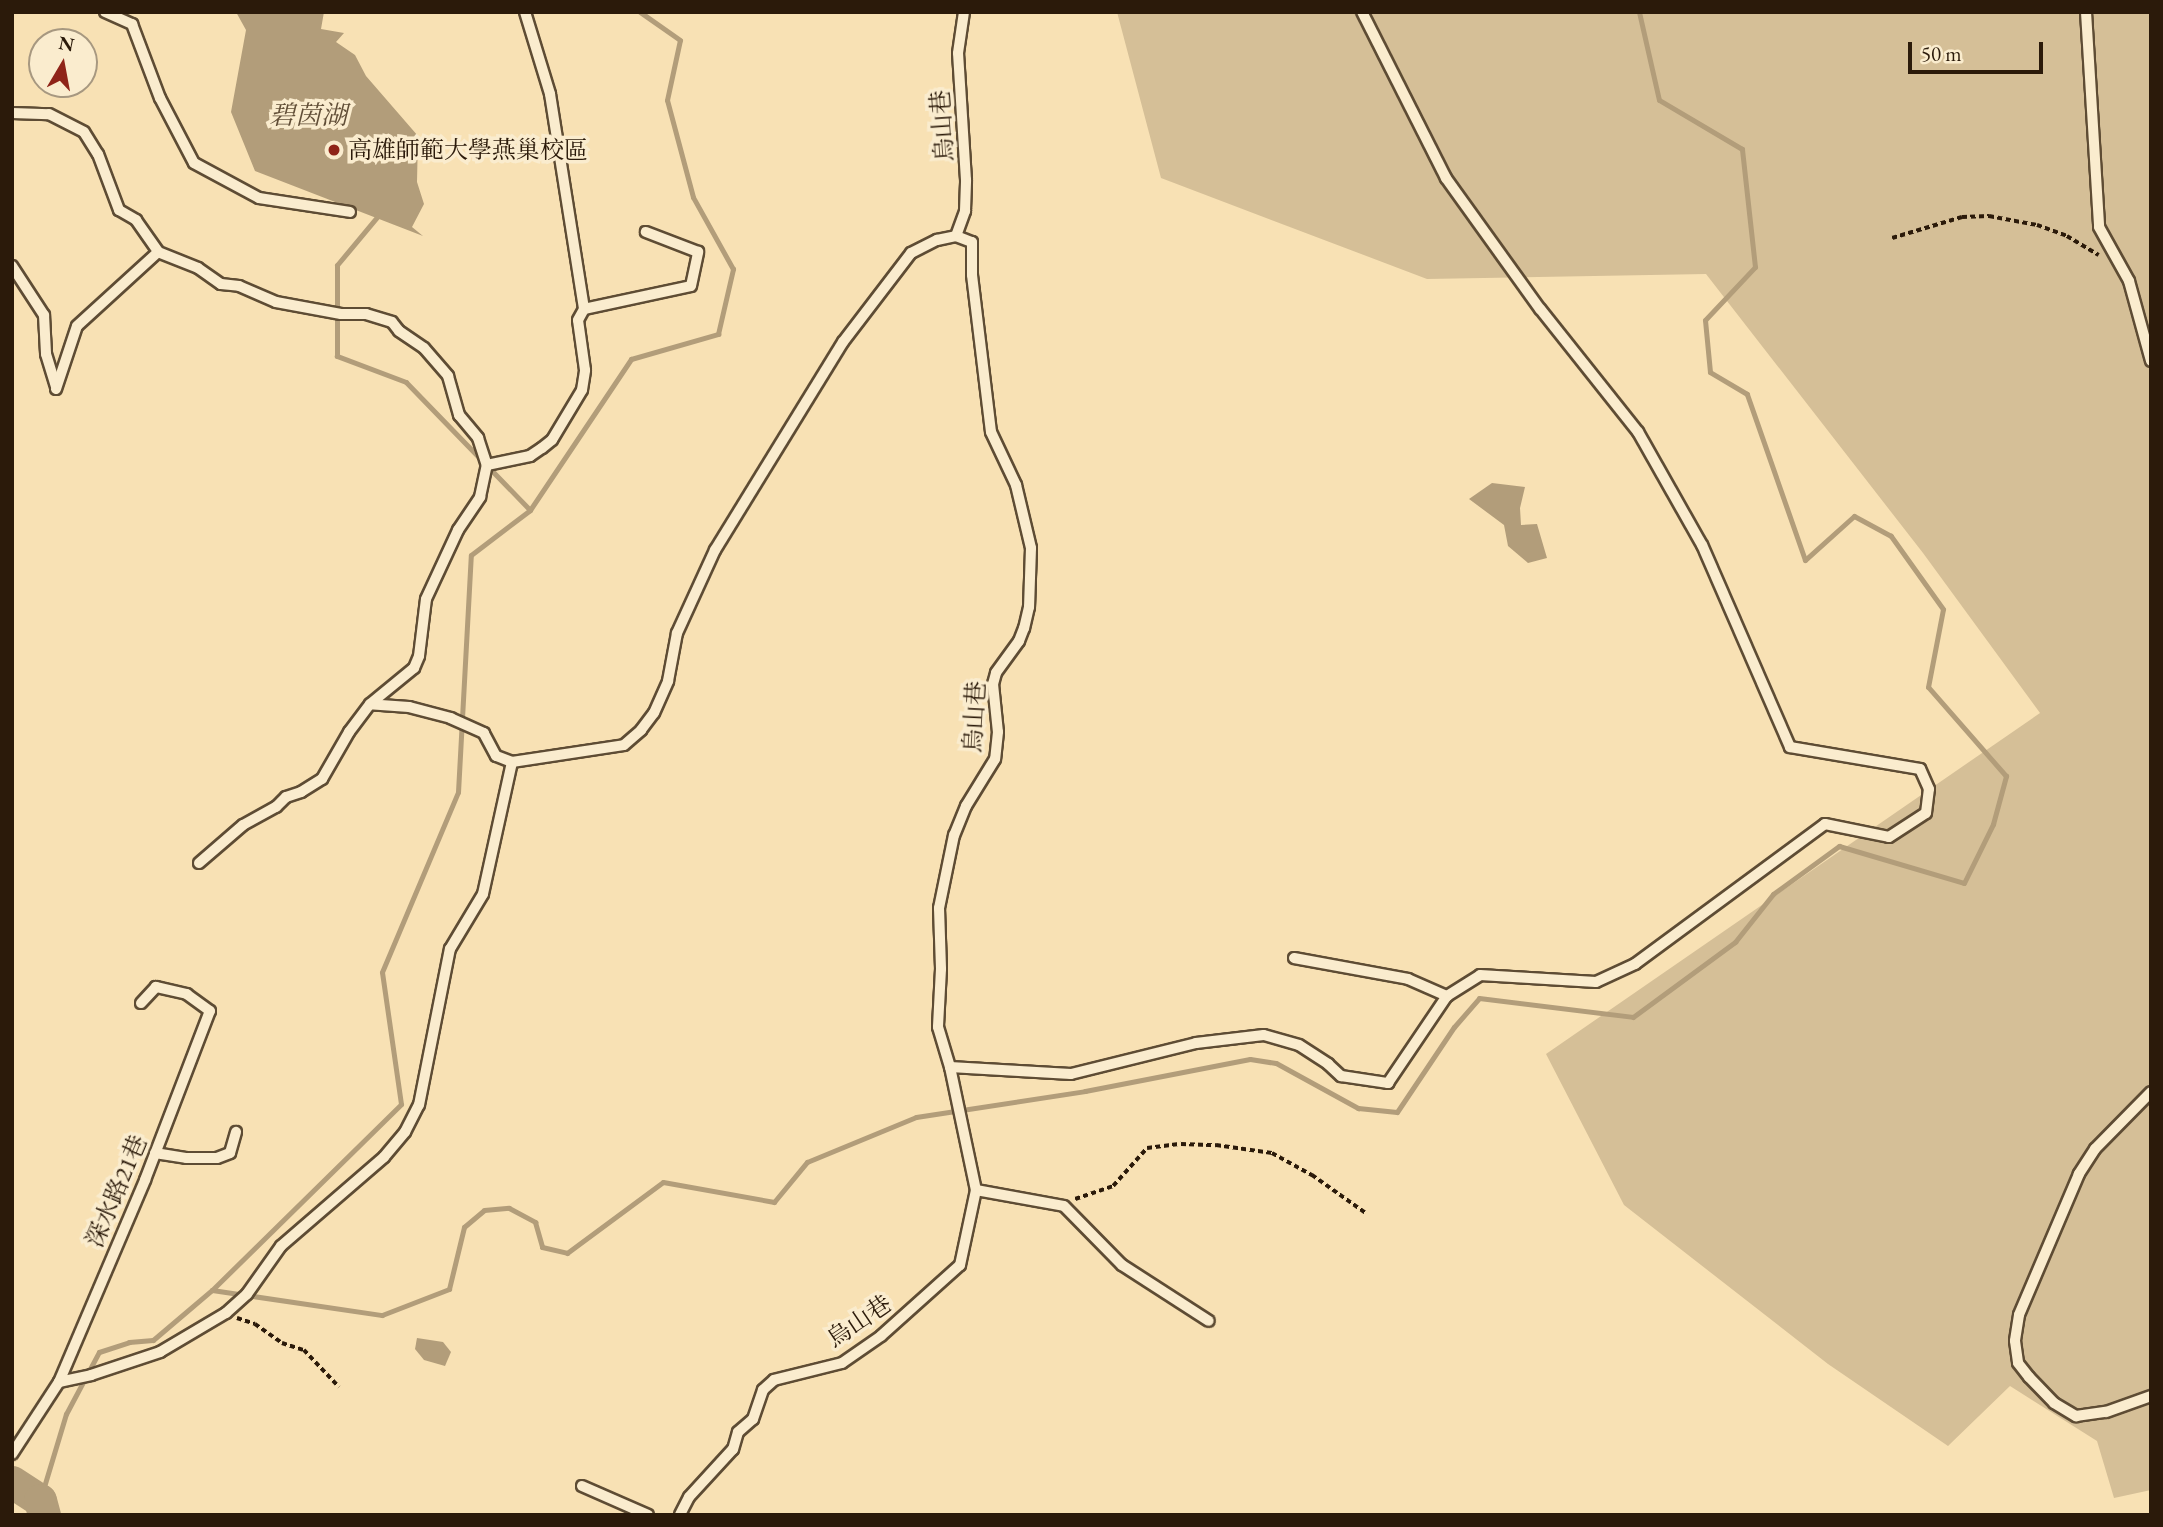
<!DOCTYPE html>
<html>
<head>
<meta charset="utf-8">
<style>
  body { margin:0 }
  #map { position:relative; width:2163px; height:1527px; overflow:hidden; background:#f8e1b4; font-family:"EB Garamond","Noto Serif TC",serif }
  div>[style] { position:absolute }
  [style*='--x'] { left:calc(var(--x)*1px); top:calc(var(--y)*1px); width:calc(var(--w)*1px); rotate:calc(var(--a)*1deg) }
  .green>* { inset:0; background:#d5bf97 }
  .water>* { inset:0; background:#b29d7a }
  .stream>* { height:5px; margin:-2.5px; padding:0 2.5px; transform-origin:2.5px; border-radius:2.5px; background:#b29d7a }
  .river>* { height:33px; margin:-16.5px; padding:0 16.5px; transform-origin:16.5px; border-radius:16.5px; background:#b29d7a }
  .path>* { height:3.5px; margin-top:-1.75px; transform-origin:0; background:repeating-linear-gradient(90deg,#2b1a0a 0 5px,transparent 0 8.5px) }
  .roads { filter:drop-shadow(2px 0 #5e4c34) drop-shadow(-2px 0 #5e4c34) drop-shadow(0 2px #5e4c34) drop-shadow(0 -2px #5e4c34) }
  .service>* { height:10px; margin:-5px; padding:0 5px; transform-origin:5px; border-radius:5px; background:#faecce }
  .dots>* { width:19px; height:19px; translate:-50% -50%; box-sizing:border-box; border:4px solid #faecce; border-radius:50% }
  span { translate:-50% -50%; white-space:nowrap; text-align:center; line-height:1.15; -webkit-text-stroke:7px #faecce; paint-order:stroke }
  .street-label { font-size:24px; color:#2b1a0a }
  .poi-label { font-size:24px; color:#2b1a0a }
  .left { translate:0 -50%; text-align:left }
  .water-label { font-size:26px; color:#614e37; font-style:italic }
  .frame { position:absolute; inset:0; border:14px solid #2b1a0a; pointer-events:none }
  .north { position:absolute; left:28px; top:28px; width:70px; height:70px; box-sizing:border-box; background:#faecce; border:2px solid #a79880; border-radius:50%; rotate:10deg; font-size:19px; font-weight:700; line-height:28px; text-align:center; color:#2b1a0a }
  .north::after { content:''; display:block; margin:auto; width:24px; height:32px; background:#8f2418; clip-path:polygon(50% 0,100% 100%,50% 72%,0 100%) }
  .scale { position:absolute; left:1908px; top:42px; width:135px; height:32px; box-sizing:border-box; border:4px solid #2b1a0a; border-top:0; padding-left:9px; font-size:21px; line-height:24px; white-space:nowrap; color:#2b1a0a; -webkit-text-stroke:5px #faecce; paint-order:stroke }
</style>
</head>
<body>
<div id="map">
  <div class="green">
    <i style="clip-path:polygon(1117px 12px,2151px 12px,2151px 1490px,2114px 1498px,2097px 1441px,2010px 1386px,1948px 1446px,1828px 1364px,1624px 1205px,1546px 1054px,2040px 713px,1923px 553px,1706px 274px,1427px 279px,1161px 178px)"></i>
  </div>
  <div class="water">
    <i style="clip-path:polygon(236px 12px,324px 12px,321px 29px,344px 33px,336px 42px,355px 55px,366px 76px,418px 136px,417px 182px,424px 204px,412px 227px,423px 236px,255px 171px,231px 112px,246px 30px)"></i>
    <i style="clip-path:polygon(1492px 483px,1525px 487px,1520px 508px,1521px 525px,1537px 524px,1547px 558px,1528px 563px,1508px 546px,1504px 525px,1469px 499px)"></i>
    <i style="clip-path:polygon(417px 1338px,443px 1342px,451px 1352px,445px 1366px,424px 1360px,415px 1349px)"></i>
  </div>
  <div class="stream">
    <i style="--x:530;--y:510;--w:182;--a:-56.2"></i>
    <i style="--x:631;--y:359;--w:91;--a:-16"></i>
    <i style="--x:718;--y:334;--w:67;--a:-77"></i>
    <i style="--x:733;--y:269;--w:82;--a:-119.1"></i>
    <i style="--x:693;--y:197;--w:100;--a:-105"></i>
    <i style="--x:667;--y:100;--w:61;--a:-77.8"></i>
    <i style="--x:680;--y:40;--w:49;--a:-145"></i>
    <i style="--x:212;--y:1290;--w:172;--a:8.4"></i>
    <i style="--x:382;--y:1315;--w:72;--a:-21.2"></i>
    <i style="--x:449;--y:1289;--w:64;--a:-76.4"></i>
    <i style="--x:464;--y:1227;--w:26;--a:-40"></i>
    <i style="--x:484;--y:1210;--w:25;--a:-5"></i>
    <i style="--x:509;--y:1208;--w:30;--a:28"></i>
    <i style="--x:535;--y:1222;--w:26;--a:74"></i>
    <i style="--x:542;--y:1247;--w:26;--a:13"></i>
    <i style="--x:567;--y:1253;--w:119;--a:-36.5"></i>
    <i style="--x:663;--y:1182;--w:113;--a:10.2"></i>
    <i style="--x:774;--y:1202;--w:52;--a:-50.5"></i>
    <i style="--x:807;--y:1162;--w:118;--a:-22.4"></i>
    <i style="--x:916;--y:1117;--w:171;--a:-8.7"></i>
    <i style="--x:1085;--y:1091;--w:168;--a:-11"></i>
    <i style="--x:1250;--y:1059;--w:26;--a:9"></i>
    <i style="--x:1276;--y:1063;--w:94;--a:28.8"></i>
    <i style="--x:1358;--y:1108;--w:39;--a:6"></i>
    <i style="--x:1397;--y:1112;--w:102;--a:-56.2"></i>
    <i style="--x:1454;--y:1027;--w:38;--a:-49"></i>
    <i style="--x:1479;--y:998;--w:155;--a:7"></i>
    <i style="--x:1633;--y:1017;--w:127;--a:-36.3"></i>
    <i style="--x:1735;--y:942;--w:61;--a:-51.6"></i>
    <i style="--x:1773;--y:894;--w:82;--a:-36"></i>
    <i style="--x:1839;--y:846;--w:130;--a:16.5"></i>
    <i style="--x:1964;--y:883;--w:66;--a:-63.8"></i>
    <i style="--x:1993;--y:824;--w:50;--a:-74.8"></i>
    <i style="--x:2006;--y:776;--w:118;--a:-131.2"></i>
    <i style="--x:1928;--y:687;--w:79;--a:-79.1"></i>
    <i style="--x:1943;--y:609;--w:90;--a:-125.5"></i>
    <i style="--x:1891;--y:536;--w:42;--a:-151.6"></i>
    <i style="--x:1854;--y:516;--w:66;--a:138.1"></i>
    <i style="--x:1805;--y:560;--w:176;--a:-109.3"></i>
    <i style="--x:1747;--y:394;--w:43;--a:-149.3"></i>
    <i style="--x:1710;--y:372;--w:52;--a:-95.5"></i>
    <i style="--x:1705;--y:320;--w:73;--a:-46.7"></i>
    <i style="--x:1755;--y:267;--w:119;--a:-96.3"></i>
    <i style="--x:1742;--y:149;--w:96;--a:-149.4"></i>
    <i style="--x:1659;--y:100;--w:90;--a:-102.8"></i>
    <i style="--x:40;--y:1500;--w:90;--a:-73.2"></i>
    <i style="--x:66;--y:1414;--w:70;--a:-62"></i>
    <i style="--x:99;--y:1352;--w:32;--a:-18"></i>
    <i style="--x:129;--y:1342;--w:24;--a:-5"></i>
    <i style="--x:153;--y:1340;--w:77;--a:-40.3"></i>
    <i style="--x:212;--y:1290;--w:265;--a:-44.5"></i>
    <i style="--x:401;--y:1104;--w:133;--a:-98.2"></i>
    <i style="--x:382;--y:972;--w:195;--a:-67.1"></i>
    <i style="--x:458;--y:792;--w:237;--a:-86.9"></i>
    <i style="--x:471;--y:555;--w:74;--a:-37.3"></i>
    <i style="--x:530;--y:510;--w:178;--a:-134.1"></i>
    <i style="--x:406;--y:382;--w:74;--a:-159.4"></i>
    <i style="--x:337;--y:356;--w:91;--a:-90"></i>
    <i style="--x:337;--y:265;--w:62;--a:-50.2"></i>
  </div>
  <div class="river">
    <i style="--x:12;--y:1482;--w:33;--a:33"></i>
    <i style="--x:40;--y:1500;--w:16;--a:75"></i>
  </div>
  <div class="path">
    <i style="--x:1892;--y:238;--w:73;--a:-16.7"></i>
    <i style="--x:1962;--y:217;--w:27;--a:-2"></i>
    <i style="--x:1989;--y:216;--w:49;--a:10.6"></i>
    <i style="--x:2037;--y:225;--w:32;--a:20"></i>
    <i style="--x:2067;--y:236;--w:37;--a:31"></i>
    <i style="--x:1075;--y:1199;--w:40;--a:-18.9"></i>
    <i style="--x:1113;--y:1186;--w:51;--a:-48.2"></i>
    <i style="--x:1147;--y:1148;--w:34;--a:-7"></i>
    <i style="--x:1181;--y:1144;--w:35;--a:2"></i>
    <i style="--x:1216;--y:1145;--w:57;--a:8.1"></i>
    <i style="--x:1272;--y:1153;--w:46;--a:28.8"></i>
    <i style="--x:1312;--y:1175;--w:67;--a:35.3"></i>
    <i style="--x:237;--y:1318;--w:19;--a:18"></i>
    <i style="--x:255;--y:1324;--w:33;--a:35"></i>
    <i style="--x:282;--y:1343;--w:23;--a:18"></i>
    <i style="--x:304;--y:1350;--w:51;--a:46.6"></i>
  </div>
  <div class="roads">
    <div class="service">
      <i style="--x:105;--y:12;--w:30;--a:24"></i>
      <i style="--x:132;--y:24;--w:79;--a:69.3"></i>
      <i style="--x:160;--y:98;--w:73;--a:62.4"></i>
      <i style="--x:194;--y:163;--w:74;--a:28.3"></i>
      <i style="--x:259;--y:198;--w:92;--a:8.7"></i>
      <i style="--x:525;--y:12;--w:86;--a:73"></i>
      <i style="--x:550;--y:94;--w:218;--a:81"></i>
      <i style="--x:2086;--y:12;--w:215;--a:86.5"></i>
      <i style="--x:2099;--y:227;--w:62;--a:60.9"></i>
      <i style="--x:2129;--y:281;--w:83;--a:74.6"></i>
      <i style="--x:12;--y:113;--w:37;--a:2"></i>
      <i style="--x:49;--y:114;--w:39;--a:27"></i>
      <i style="--x:84;--y:132;--w:26;--a:58"></i>
      <i style="--x:98;--y:154;--w:60;--a:69.4"></i>
      <i style="--x:119;--y:210;--w:20;--a:30"></i>
      <i style="--x:136;--y:220;--w:39;--a:55"></i>
      <i style="--x:158;--y:252;--w:43;--a:21.8"></i>
      <i style="--x:198;--y:268;--w:28;--a:35"></i>
      <i style="--x:221;--y:284;--w:18;--a:6"></i>
      <i style="--x:239;--y:286;--w:40;--a:23.4"></i>
      <i style="--x:276;--y:302;--w:66;--a:10.5"></i>
      <i style="--x:341;--y:314;--w:25;--a:0"></i>
      <i style="--x:366;--y:314;--w:27;--a:17"></i>
      <i style="--x:392;--y:322;--w:11;--a:52"></i>
      <i style="--x:399;--y:331;--w:30;--a:34"></i>
      <i style="--x:424;--y:348;--w:37;--a:49"></i>
      <i style="--x:448;--y:376;--w:41;--a:74.2"></i>
      <i style="--x:459;--y:415;--w:30;--a:50"></i>
      <i style="--x:478;--y:438;--w:28;--a:72"></i>
      <i style="--x:956;--y:236;--w:27;--a:-70"></i>
      <i style="--x:965;--y:211;--w:31;--a:-88"></i>
      <i style="--x:966;--y:180;--w:127;--a:-93.6"></i>
      <i style="--x:958;--y:53;--w:41;--a:-81.7"></i>
      <i style="--x:12;--y:266;--w:59;--a:56.9"></i>
      <i style="--x:44;--y:315;--w:39;--a:87"></i>
      <i style="--x:46;--y:354;--w:34;--a:73"></i>
      <i style="--x:56;--y:389;--w:66;--a:-71.6"></i>
      <i style="--x:77;--y:326;--w:110;--a:-42.4"></i>
      <i style="--x:512;--y:762;--w:113;--a:-8.6"></i>
      <i style="--x:624;--y:745;--w:23;--a:-41"></i>
      <i style="--x:641;--y:730;--w:21;--a:-53"></i>
      <i style="--x:654;--y:713;--w:35;--a:-66"></i>
      <i style="--x:668;--y:681;--w:49;--a:-79.4"></i>
      <i style="--x:677;--y:633;--w:91;--a:-65.4"></i>
      <i style="--x:715;--y:550;--w:244;--a:-58.4"></i>
      <i style="--x:843;--y:342;--w:112;--a:-52.6"></i>
      <i style="--x:911;--y:253;--w:29;--a:-27"></i>
      <i style="--x:937;--y:240;--w:19;--a:-12"></i>
      <i style="--x:956;--y:236;--w:17;--a:21"></i>
      <i style="--x:972;--y:242;--w:33;--a:90"></i>
      <i style="--x:972;--y:275;--w:158;--a:83.1"></i>
      <i style="--x:991;--y:432;--w:59;--a:64.7"></i>
      <i style="--x:1016;--y:485;--w:65;--a:76.6"></i>
      <i style="--x:1031;--y:548;--w:59;--a:91.9"></i>
      <i style="--x:1029;--y:607;--w:22;--a:103"></i>
      <i style="--x:1024;--y:628;--w:14;--a:111"></i>
      <i style="--x:1019;--y:641;--w:39;--a:126"></i>
      <i style="--x:996;--y:673;--w:11;--a:105"></i>
      <i style="--x:993;--y:684;--w:48;--a:84.1"></i>
      <i style="--x:998;--y:732;--w:27;--a:96"></i>
      <i style="--x:995;--y:759;--w:55;--a:121.7"></i>
      <i style="--x:966;--y:806;--w:31;--a:112"></i>
      <i style="--x:954;--y:835;--w:75;--a:101.6"></i>
      <i style="--x:939;--y:908;--w:61;--a:88.1"></i>
      <i style="--x:941;--y:969;--w:58;--a:93"></i>
      <i style="--x:938;--y:1027;--w:42;--a:73.3"></i>
      <i style="--x:950;--y:1067;--w:126;--a:78.1"></i>
      <i style="--x:976;--y:1190;--w:77;--a:102"></i>
      <i style="--x:960;--y:1265;--w:106;--a:138.1"></i>
      <i style="--x:881;--y:1336;--w:47;--a:145.3"></i>
      <i style="--x:842;--y:1363;--w:70;--a:166"></i>
      <i style="--x:774;--y:1380;--w:15;--a:138"></i>
      <i style="--x:763;--y:1390;--w:31;--a:109"></i>
      <i style="--x:753;--y:1419;--w:20;--a:139"></i>
      <i style="--x:738;--y:1432;--w:18;--a:106"></i>
      <i style="--x:733;--y:1449;--w:65;--a:132.5"></i>
      <i style="--x:689;--y:1497;--w:20;--a:117"></i>
      <i style="--x:199;--y:863;--w:58;--a:-40.8"></i>
      <i style="--x:243;--y:825;--w:38;--a:-29"></i>
      <i style="--x:276;--y:807;--w:14;--a:-45"></i>
      <i style="--x:286;--y:797;--w:16;--a:-18"></i>
      <i style="--x:301;--y:792;--w:25;--a:-32"></i>
      <i style="--x:322;--y:779;--w:54;--a:-60.1"></i>
      <i style="--x:349;--y:732;--w:35;--a:-53"></i>
      <i style="--x:370;--y:704;--w:57;--a:-39.3"></i>
      <i style="--x:414;--y:668;--w:13;--a:-67"></i>
      <i style="--x:419;--y:656;--w:57;--a:-83"></i>
      <i style="--x:426;--y:599;--w:76;--a:-65.1"></i>
      <i style="--x:458;--y:530;--w:40;--a:-56"></i>
      <i style="--x:480;--y:497;--w:33;--a:-78"></i>
      <i style="--x:487;--y:465;--w:44;--a:-11.8"></i>
      <i style="--x:530;--y:456;--w:14;--a:-34"></i>
      <i style="--x:542;--y:448;--w:13;--a:-39"></i>
      <i style="--x:552;--y:440;--w:58;--a:-59"></i>
      <i style="--x:582;--y:390;--w:20;--a:-81"></i>
      <i style="--x:585;--y:370;--w:50;--a:-98"></i>
      <i style="--x:578;--y:320;--w:13;--a:-61"></i>
      <i style="--x:584;--y:309;--w:109;--a:-12.1"></i>
      <i style="--x:691;--y:286;--w:35;--a:-78"></i>
      <i style="--x:698;--y:252;--w:56;--a:-159"></i>
      <i style="--x:1294;--y:958;--w:116;--a:10.4"></i>
      <i style="--x:1408;--y:979;--w:43;--a:23.6"></i>
      <i style="--x:950;--y:1067;--w:121;--a:3.3"></i>
      <i style="--x:1071;--y:1074;--w:129;--a:-13.9"></i>
      <i style="--x:1196;--y:1043;--w:68;--a:-6.7"></i>
      <i style="--x:1264;--y:1035;--w:36;--a:16"></i>
      <i style="--x:1299;--y:1045;--w:35;--a:33"></i>
      <i style="--x:1328;--y:1064;--w:18;--a:43"></i>
      <i style="--x:1341;--y:1076;--w:48;--a:8.5"></i>
      <i style="--x:1388;--y:1083;--w:105;--a:-55.9"></i>
      <i style="--x:1447;--y:996;--w:39;--a:-32"></i>
      <i style="--x:1480;--y:975;--w:116;--a:3.5"></i>
      <i style="--x:1596;--y:982;--w:43;--a:-24.8"></i>
      <i style="--x:1635;--y:964;--w:236;--a:-36.4"></i>
      <i style="--x:1825;--y:824;--w:65;--a:11.5"></i>
      <i style="--x:1889;--y:837;--w:44;--a:-33"></i>
      <i style="--x:1926;--y:813;--w:24;--a:-83"></i>
      <i style="--x:1929;--y:789;--w:22;--a:-114"></i>
      <i style="--x:1920;--y:769;--w:132;--a:-170.4"></i>
      <i style="--x:1790;--y:747;--w:220;--a:-113.5"></i>
      <i style="--x:1702;--y:545;--w:130;--a:-119.5"></i>
      <i style="--x:1638;--y:432;--w:157;--a:-128.5"></i>
      <i style="--x:1540;--y:309;--w:161;--a:-125.7"></i>
      <i style="--x:1446;--y:178;--w:186;--a:-116.8"></i>
      <i style="--x:2151;--y:1092;--w:80;--a:134.5"></i>
      <i style="--x:2095;--y:1149;--w:30;--a:123"></i>
      <i style="--x:2079;--y:1174;--w:153;--a:113.1"></i>
      <i style="--x:2019;--y:1315;--w:26;--a:99"></i>
      <i style="--x:2015;--y:1341;--w:22;--a:82"></i>
      <i style="--x:2018;--y:1363;--w:18;--a:52"></i>
      <i style="--x:2029;--y:1377;--w:36;--a:46"></i>
      <i style="--x:2054;--y:1403;--w:26;--a:31"></i>
      <i style="--x:2076;--y:1416;--w:30;--a:-8"></i>
      <i style="--x:2106;--y:1412;--w:48;--a:-19.6"></i>
      <i style="--x:155;--y:1153;--w:31;--a:9"></i>
      <i style="--x:186;--y:1158;--w:31;--a:0"></i>
      <i style="--x:217;--y:1158;--w:14;--a:-21"></i>
      <i style="--x:230;--y:1153;--w:22;--a:-74"></i>
      <i style="--x:976;--y:1190;--w:89;--a:10.3"></i>
      <i style="--x:1064;--y:1206;--w:83;--a:45.5"></i>
      <i style="--x:1122;--y:1265;--w:103;--a:32.8"></i>
      <i style="--x:59;--y:1382;--w:33;--a:-12"></i>
      <i style="--x:91;--y:1375;--w:73;--a:-18.4"></i>
      <i style="--x:160;--y:1352;--w:77;--a:-30.6"></i>
      <i style="--x:226;--y:1313;--w:28;--a:-42"></i>
      <i style="--x:247;--y:1294;--w:59;--a:-54.7"></i>
      <i style="--x:281;--y:1246;--w:136;--a:-40.8"></i>
      <i style="--x:384;--y:1157;--w:33;--a:-50"></i>
      <i style="--x:405;--y:1132;--w:30;--a:-63"></i>
      <i style="--x:419;--y:1105;--w:159;--a:-78.8"></i>
      <i style="--x:450;--y:949;--w:64;--a:-59"></i>
      <i style="--x:483;--y:894;--w:135;--a:-77.6"></i>
      <i style="--x:512;--y:762;--w:17;--a:-159"></i>
      <i style="--x:496;--y:756;--w:26;--a:-118"></i>
      <i style="--x:484;--y:733;--w:36;--a:-156"></i>
      <i style="--x:451;--y:718;--w:43;--a:-165.3"></i>
      <i style="--x:409;--y:707;--w:39;--a:-176"></i>
      <i style="--x:12;--y:1454;--w:86;--a:-56.9"></i>
      <i style="--x:59;--y:1382;--w:220;--a:-66.9"></i>
      <i style="--x:145;--y:1180;--w:181;--a:-69"></i>
      <i style="--x:210;--y:1011;--w:29;--a:-144"></i>
      <i style="--x:187;--y:994;--w:32;--a:-167"></i>
      <i style="--x:156;--y:987;--w:22;--a:133"></i>
      <i style="--x:582;--y:1486;--w:72;--a:23.7"></i>
    </div>
  </div>
  <div class="dots">
    <i style="left:334px;top:150px;background:#8f2418"></i>
  </div>
  <div class="street-label">
    <span style="left:942px;top:126px;rotate:-94deg">烏山巷</span>
    <span style="left:974px;top:717px;rotate:-87deg">烏山巷</span>
    <span style="left:116px;top:1191px;rotate:-67deg">深水路21巷</span>
    <span style="left:859px;top:1321px;rotate:-34deg">烏山巷</span>
  </div>
  <div class="poi-label">
    <span class="left" style="left:348px;top:150px">高雄師範大學燕巢校區</span>
  </div>
  <div class="water-label">
    <span style="left:308px;top:116px">碧茵湖</span>
  </div>
  <div class="frame"></div>
  <div class="north">N</div>
  <div class="scale">50 m</div>
</div>
</body>
</html>
